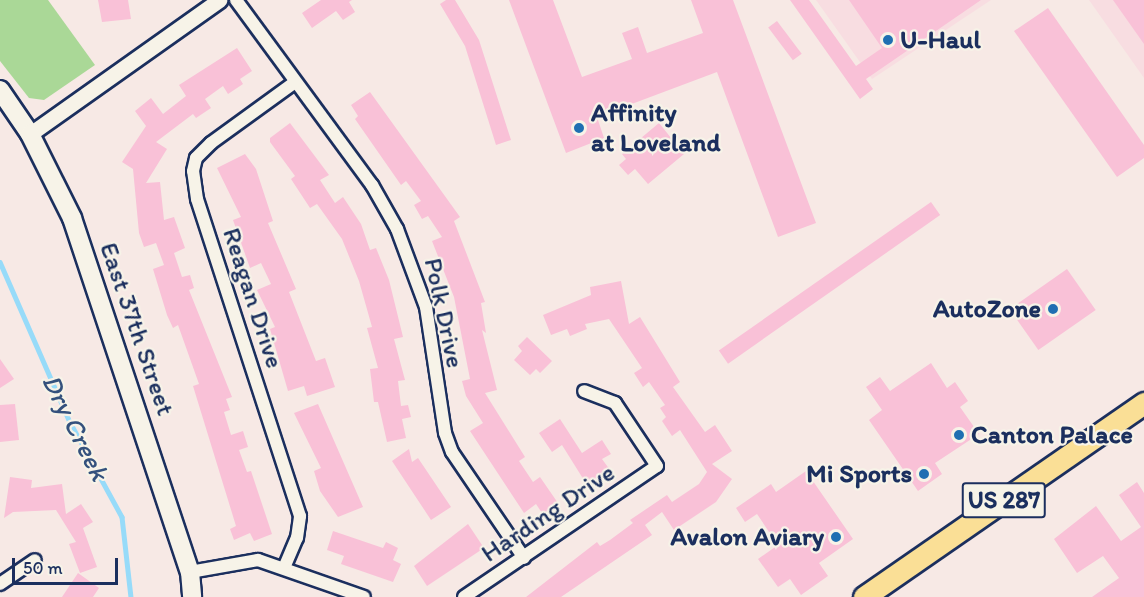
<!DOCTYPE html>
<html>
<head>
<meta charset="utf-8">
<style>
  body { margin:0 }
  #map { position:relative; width:1144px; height:597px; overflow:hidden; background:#f7e9e5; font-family:Itim,sans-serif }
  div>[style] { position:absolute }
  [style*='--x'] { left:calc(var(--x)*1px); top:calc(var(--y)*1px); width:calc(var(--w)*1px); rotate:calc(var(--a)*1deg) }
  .built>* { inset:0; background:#f8dde1 }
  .green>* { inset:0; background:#aad897 }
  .stream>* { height:4.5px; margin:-2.25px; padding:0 2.25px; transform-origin:2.25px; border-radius:2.25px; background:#97dbf9 }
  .building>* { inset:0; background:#f9c1d7; transform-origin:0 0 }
  .roads { filter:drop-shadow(2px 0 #1b2f5e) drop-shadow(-2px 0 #1b2f5e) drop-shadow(0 2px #1b2f5e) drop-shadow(0 -2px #1b2f5e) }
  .minor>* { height:12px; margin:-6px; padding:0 6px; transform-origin:6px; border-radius:6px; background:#f7f3e8 }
  .tertiary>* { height:15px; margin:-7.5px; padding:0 7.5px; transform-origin:7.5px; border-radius:7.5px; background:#f7f3e8 }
  .secondary>* { height:18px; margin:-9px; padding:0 9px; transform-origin:9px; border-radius:9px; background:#f7f3e8 }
  .trunk>* { height:21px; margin:-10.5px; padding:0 10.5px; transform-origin:10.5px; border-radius:10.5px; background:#fadf96 }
  .dots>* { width:16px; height:16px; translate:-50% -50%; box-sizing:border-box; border:3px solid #f7f3e8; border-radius:50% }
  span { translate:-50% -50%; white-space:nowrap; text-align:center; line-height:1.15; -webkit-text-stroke:4.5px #f7f3e8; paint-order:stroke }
  .shield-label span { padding:2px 4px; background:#f7f3e8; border:2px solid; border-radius:4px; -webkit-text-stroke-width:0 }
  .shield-label { font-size:24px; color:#1b2f5e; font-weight:700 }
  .poi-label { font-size:26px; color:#1b2f5e; font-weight:700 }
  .left { translate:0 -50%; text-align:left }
  .right { translate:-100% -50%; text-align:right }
  .street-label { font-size:26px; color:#1b2f5e }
  .water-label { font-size:27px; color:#34517d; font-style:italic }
  .scale { position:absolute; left:12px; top:558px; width:106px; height:27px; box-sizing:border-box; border:3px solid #1b2f5e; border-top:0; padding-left:8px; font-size:18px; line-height:21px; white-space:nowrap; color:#1b2f5e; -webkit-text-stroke:4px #f7f3e8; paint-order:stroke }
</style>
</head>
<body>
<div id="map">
  <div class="built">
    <i style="clip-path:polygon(816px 0,991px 0,872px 79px)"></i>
    <i style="clip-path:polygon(1089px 0,1144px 0,1144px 78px)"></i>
  </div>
  <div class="green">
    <i style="clip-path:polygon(0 0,48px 0,95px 65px,44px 100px,29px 98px,0 61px)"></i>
  </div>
  <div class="stream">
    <i style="--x:0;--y:262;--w:175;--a:66.4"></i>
    <i style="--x:70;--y:422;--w:108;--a:61.3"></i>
    <i style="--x:122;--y:517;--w:81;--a:83.6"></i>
  </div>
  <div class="building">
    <i style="clip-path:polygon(98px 0,128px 0,131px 19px,102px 22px)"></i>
    <i style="clip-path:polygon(321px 0,352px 0,349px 2px,355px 12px,343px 20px,336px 11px,312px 28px,302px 13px)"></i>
    <i style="clip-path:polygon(446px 0,455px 0,479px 40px,511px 140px,496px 145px,465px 46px,440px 4px)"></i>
    <i style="clip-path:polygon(509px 0,553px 0,582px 77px,632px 59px,622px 33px,638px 27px,647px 53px,703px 33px,691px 0,733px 0,816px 223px,778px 237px,717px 72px,597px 117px,604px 138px,566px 153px)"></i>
    <i style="clip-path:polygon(790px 0,809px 0,856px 66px,882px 48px,849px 0,981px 0,866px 79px,873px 89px,860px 99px)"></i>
    <i style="clip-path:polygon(1113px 0,1144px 0,1144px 44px)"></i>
    <i style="clip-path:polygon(1048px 8px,1144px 145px,1144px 158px,1117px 177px,1014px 31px)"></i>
    <i style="left:777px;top:21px;width:41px;height:11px;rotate:53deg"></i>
    <i style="clip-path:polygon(237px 48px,252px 71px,240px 79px,243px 84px,228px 94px,223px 86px,205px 99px,211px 108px,196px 118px,193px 114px,156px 142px,167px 149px,146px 183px,160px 182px,164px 220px,174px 217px,185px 248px,174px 253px,182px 277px,190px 275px,194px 288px,189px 290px,232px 397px,226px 399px,230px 410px,224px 412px,231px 435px,243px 431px,248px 447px,239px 450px,247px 472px,251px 471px,272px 534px,254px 541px,250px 533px,234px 540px,230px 529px,236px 526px,193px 386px,199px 384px,178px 325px,173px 328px,167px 315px,153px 269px,164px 265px,156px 243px,144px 247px,139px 233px,133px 169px,122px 162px,146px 126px,135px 111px,151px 98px,163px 114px,186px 96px,179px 85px)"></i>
    <i style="clip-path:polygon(370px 92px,460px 217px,454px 221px,485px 302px,481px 303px,486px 333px,482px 330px,497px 390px,485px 393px,525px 457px,519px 461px,533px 482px,540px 477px,560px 506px,544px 516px,536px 504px,524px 513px,470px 431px,483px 423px,466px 396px,462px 381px,470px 379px,454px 297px,432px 241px,442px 237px,428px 216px,422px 219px,414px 205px,421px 201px,406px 181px,401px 185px,355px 119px,358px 116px,351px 105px)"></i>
    <i style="clip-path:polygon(290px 123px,329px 175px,320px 180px,335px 203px,343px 197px,361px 224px,370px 250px,376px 248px,389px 280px,403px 337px,394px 339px,405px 380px,398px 381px,401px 406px,408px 405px,411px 417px,402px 419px,406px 438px,387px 442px,378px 402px,374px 402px,370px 369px,378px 368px,367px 328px,372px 327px,359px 281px,342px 239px,317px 204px,310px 208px,291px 179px,295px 176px,270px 142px,270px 138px)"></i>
    <i style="clip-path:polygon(659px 123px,684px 154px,648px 184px,635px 169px,628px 175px,619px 165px,626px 159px,622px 154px)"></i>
    <i style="clip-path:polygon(245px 154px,256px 169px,273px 221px,268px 223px,296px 289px,289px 292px,316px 361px,325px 358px,335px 387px,307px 396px,304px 386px,288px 391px,270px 329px,275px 327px,257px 290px,271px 284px,261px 263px,250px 268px,233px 220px,241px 217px,217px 168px)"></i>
    <i style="left:931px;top:202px;width:16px;height:259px;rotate:55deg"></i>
    <i style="left:1067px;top:269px;width:50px;height:70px;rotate:55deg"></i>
    <i style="clip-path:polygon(621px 281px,629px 324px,640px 317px,680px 382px,673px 387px,705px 432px,715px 425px,732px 451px,712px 464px,732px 479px,716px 502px,674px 530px,662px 512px,645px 525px,652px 535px,561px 597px,526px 597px,597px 542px,600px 546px,610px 540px,633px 523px,630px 520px,667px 495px,672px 502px,699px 484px,707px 472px,680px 430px,672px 436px,662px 421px,666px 417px,660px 408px,665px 405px,649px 382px,643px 387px,634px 373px,642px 368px,609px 319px,585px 324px,587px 329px,570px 336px,567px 329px,551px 335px,543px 315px,591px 295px,590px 287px)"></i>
    <i style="clip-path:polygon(527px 337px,552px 361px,540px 373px,536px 369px,530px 375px,514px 360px,522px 351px,518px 346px)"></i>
    <i style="clip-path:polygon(0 359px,14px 379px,0 388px)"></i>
    <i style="clip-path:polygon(931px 363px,947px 388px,955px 382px,968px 401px,960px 407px,979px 434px,935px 463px,942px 474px,918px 491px,869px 420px,882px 410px,866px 387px,880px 377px,890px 391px)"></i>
    <i style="clip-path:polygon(15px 404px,19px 440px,0 442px,0 405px)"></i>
    <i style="clip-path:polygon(318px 404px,363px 507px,338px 517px,320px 491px,314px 471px,321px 468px,294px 413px)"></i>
    <i style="clip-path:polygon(560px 419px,582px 453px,602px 440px,611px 454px,602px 459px,610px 470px,587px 485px,562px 445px,552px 452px,539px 433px)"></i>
    <i style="clip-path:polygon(409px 449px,412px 462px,418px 458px,451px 507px,431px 520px,392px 461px)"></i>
    <i style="clip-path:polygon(806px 471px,853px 539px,819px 563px,828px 576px,801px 595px,790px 579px,778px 587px,758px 559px,778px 545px,757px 514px,745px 522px,736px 508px,771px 484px,776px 492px)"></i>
    <i style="clip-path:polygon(10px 477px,32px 480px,31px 488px,62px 484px,66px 514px,81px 504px,93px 522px,83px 528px,97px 567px,80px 573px,69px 544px,76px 542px,56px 510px,13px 512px,4px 518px)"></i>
    <i style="clip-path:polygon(1137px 482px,1144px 493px,1144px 597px,1092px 597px,1119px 578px,1103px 556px,1077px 573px,1054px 539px,1096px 506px,1121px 541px,1141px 527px,1119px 495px)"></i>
    <i style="clip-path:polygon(468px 524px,484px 548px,427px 586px,414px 566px)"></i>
    <i style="clip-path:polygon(333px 531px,383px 548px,386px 542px,398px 548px,393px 560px,401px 564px,393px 582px,341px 564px,344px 556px,327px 550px)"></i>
    <i style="clip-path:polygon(78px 573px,99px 588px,93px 597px,62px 597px)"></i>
  </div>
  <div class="roads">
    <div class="minor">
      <i style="--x:236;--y:0;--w:230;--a:53.7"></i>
      <i style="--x:372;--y:185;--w:51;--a:60.4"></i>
      <i style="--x:397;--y:229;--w:83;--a:69.6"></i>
      <i style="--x:426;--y:307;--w:127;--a:81.4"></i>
      <i style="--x:445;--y:433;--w:20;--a:70"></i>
      <i style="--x:452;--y:452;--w:128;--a:55.8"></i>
      <i style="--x:284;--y:568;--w:33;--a:-67"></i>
      <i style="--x:297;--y:538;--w:22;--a:-82"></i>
      <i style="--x:300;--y:516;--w:333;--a:-108"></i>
      <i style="--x:197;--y:199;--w:28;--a:-98"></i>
      <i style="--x:193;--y:171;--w:13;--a:-77"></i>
      <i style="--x:196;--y:158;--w:21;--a:-45"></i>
      <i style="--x:211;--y:143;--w:102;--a:-35.9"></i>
      <i style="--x:190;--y:572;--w:69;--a:-10"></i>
      <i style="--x:258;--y:560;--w:112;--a:19.2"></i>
      <i style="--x:0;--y:584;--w:42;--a:-34.4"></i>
      <i style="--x:464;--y:597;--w:233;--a:-34.2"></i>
      <i style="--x:657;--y:466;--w:76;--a:-123.7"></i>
      <i style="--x:615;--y:403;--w:33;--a:-159"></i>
    </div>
    <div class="tertiary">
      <i style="--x:30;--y:134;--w:232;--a:-35.3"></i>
    </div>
    <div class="secondary">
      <i style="--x:0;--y:90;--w:53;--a:55.7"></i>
      <i style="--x:30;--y:134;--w:94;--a:63.4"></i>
      <i style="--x:72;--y:218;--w:373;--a:71.6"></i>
      <i style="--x:190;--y:572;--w:25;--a:85"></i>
    </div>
    <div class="trunk">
      <i style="--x:864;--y:597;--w:341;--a:-34.7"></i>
    </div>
  </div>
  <div class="dots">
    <i style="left:888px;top:40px;background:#1f6fb2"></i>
    <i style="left:579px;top:128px;background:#1f6fb2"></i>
    <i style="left:1053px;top:309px;background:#1f6fb2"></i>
    <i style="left:959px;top:435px;background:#1f6fb2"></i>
    <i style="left:924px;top:474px;background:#1f6fb2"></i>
    <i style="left:836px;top:537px;background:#1f6fb2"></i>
  </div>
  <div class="shield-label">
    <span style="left:1004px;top:500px">US 287</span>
  </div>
  <div class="poi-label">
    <span class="left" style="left:900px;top:40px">U-Haul</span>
    <span class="left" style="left:591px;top:128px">Affinity<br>at Loveland</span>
    <span class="right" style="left:1041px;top:309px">AutoZone</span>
    <span class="left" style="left:971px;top:435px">Canton Palace</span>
    <span class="right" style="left:912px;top:474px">Mi Sports</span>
    <span class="right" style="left:824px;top:537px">Avalon Aviary</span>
  </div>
  <div class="street-label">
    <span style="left:253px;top:298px;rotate:72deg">Reagan Drive</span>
    <span style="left:444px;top:313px;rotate:78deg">Polk Drive</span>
    <span style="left:137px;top:329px;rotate:71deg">East 37th Street</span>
    <span style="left:548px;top:513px;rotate:-34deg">Harding Drive</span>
  </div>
  <div class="water-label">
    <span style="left:76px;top:427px;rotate:63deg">Dry Creek</span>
  </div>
  <div class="scale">50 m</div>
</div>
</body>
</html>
